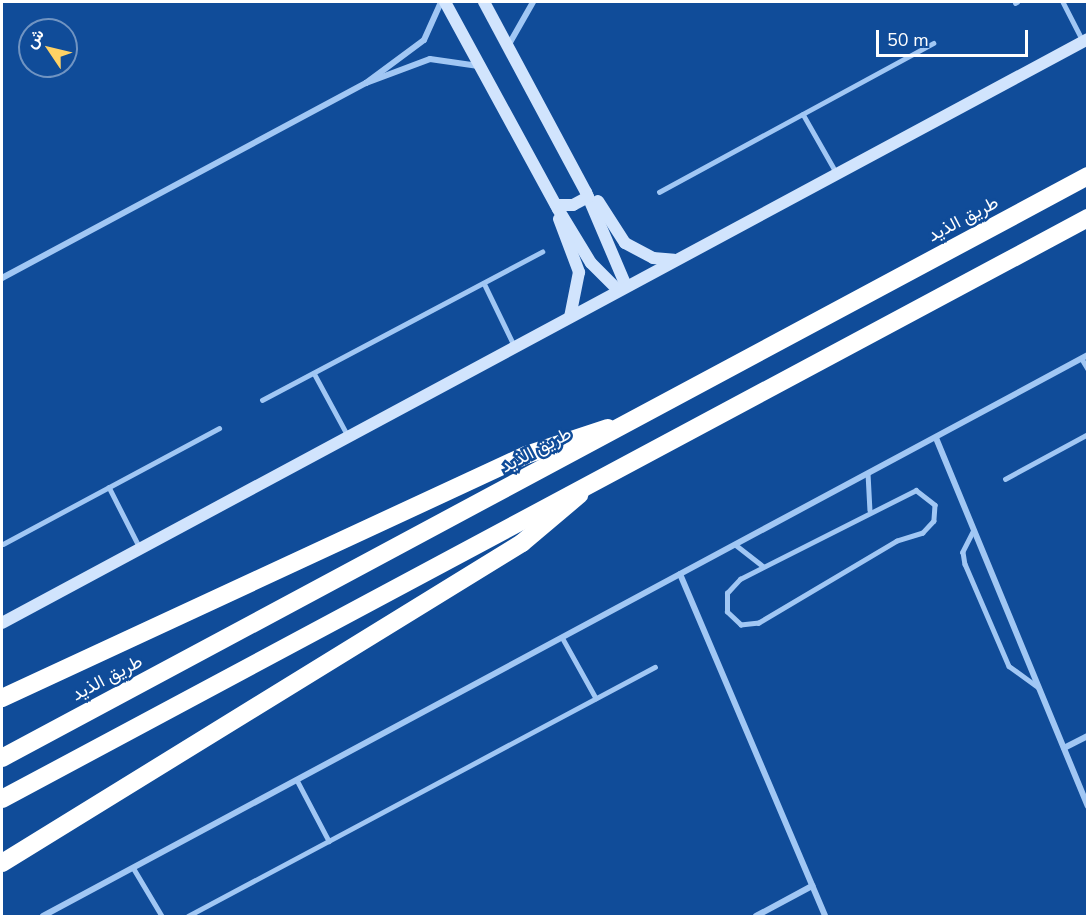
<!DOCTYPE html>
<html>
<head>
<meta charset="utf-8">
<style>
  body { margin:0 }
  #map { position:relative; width:1089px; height:918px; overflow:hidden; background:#104c99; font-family:"Nunito Sans",Vazirmatn,sans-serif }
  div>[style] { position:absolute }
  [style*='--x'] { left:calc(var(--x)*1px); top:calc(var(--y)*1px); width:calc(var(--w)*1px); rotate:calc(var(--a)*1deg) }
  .lane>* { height:4.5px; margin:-2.25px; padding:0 2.25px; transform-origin:2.25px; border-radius:2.25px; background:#a1c7f4 }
  .street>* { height:6px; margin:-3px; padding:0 3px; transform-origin:3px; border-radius:3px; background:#a1c7f4 }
  .secondary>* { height:12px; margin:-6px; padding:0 6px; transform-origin:6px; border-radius:6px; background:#d1e4fd }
  .highway>* { height:18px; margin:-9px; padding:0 9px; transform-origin:9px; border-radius:9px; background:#fff }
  span { translate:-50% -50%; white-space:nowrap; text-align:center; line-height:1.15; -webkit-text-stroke:5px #104c99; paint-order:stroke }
  .street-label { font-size:18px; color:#fff }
  .frame { position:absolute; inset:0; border:3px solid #fff; pointer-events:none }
  .north { position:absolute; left:18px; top:18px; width:60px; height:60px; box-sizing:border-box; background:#104c99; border:2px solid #7094c2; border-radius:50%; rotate:305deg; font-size:16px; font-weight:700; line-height:24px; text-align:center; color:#fff }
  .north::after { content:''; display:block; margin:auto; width:21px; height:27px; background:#ffd265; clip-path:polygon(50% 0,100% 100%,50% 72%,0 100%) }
  .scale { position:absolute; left:876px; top:30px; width:152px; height:27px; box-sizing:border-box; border:3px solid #fff; border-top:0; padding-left:8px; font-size:18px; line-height:21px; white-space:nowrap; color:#fff; -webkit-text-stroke:4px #104c99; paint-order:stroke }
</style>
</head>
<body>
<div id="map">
  <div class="lane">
    <i style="--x:1063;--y:2;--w:44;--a:62.9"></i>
    <i style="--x:1015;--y:3;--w:2;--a:-27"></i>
    <i style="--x:803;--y:114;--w:67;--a:60.4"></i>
    <i style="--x:659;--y:192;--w:312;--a:-28.5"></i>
    <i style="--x:484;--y:283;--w:71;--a:64.2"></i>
    <i style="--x:1082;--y:359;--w:12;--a:59"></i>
    <i style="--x:314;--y:373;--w:72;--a:61.6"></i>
    <i style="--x:262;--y:400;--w:317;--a:-27.9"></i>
    <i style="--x:868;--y:473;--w:37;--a:87"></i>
    <i style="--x:1005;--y:479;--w:94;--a:-28.5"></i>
    <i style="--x:109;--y:487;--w:68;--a:63.1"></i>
    <i style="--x:916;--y:490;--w:24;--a:38"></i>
    <i style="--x:935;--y:505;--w:16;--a:94"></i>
    <i style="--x:934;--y:521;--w:16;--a:133"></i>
    <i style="--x:923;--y:533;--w:27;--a:163"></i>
    <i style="--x:897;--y:541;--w:161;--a:149.3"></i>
    <i style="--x:759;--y:623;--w:18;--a:174"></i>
    <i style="--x:741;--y:625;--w:19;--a:-137"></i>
    <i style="--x:727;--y:612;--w:19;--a:-90"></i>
    <i style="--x:727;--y:593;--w:19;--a:-47"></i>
    <i style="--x:740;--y:579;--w:197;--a:-26.8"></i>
    <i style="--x:974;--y:530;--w:25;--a:117"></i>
    <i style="--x:963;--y:552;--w:12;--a:81"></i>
    <i style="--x:965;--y:564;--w:111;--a:66.7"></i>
    <i style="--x:1009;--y:666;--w:37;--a:36"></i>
    <i style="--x:3;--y:544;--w:245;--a:-28.2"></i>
    <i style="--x:736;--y:545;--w:34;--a:38"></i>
    <i style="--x:562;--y:637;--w:70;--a:60.9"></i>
    <i style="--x:297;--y:780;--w:69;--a:62.3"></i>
    <i style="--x:134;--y:869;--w:55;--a:59.2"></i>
    <i style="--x:188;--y:916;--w:529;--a:-28.07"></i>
  </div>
  <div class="street">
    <i style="--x:508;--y:46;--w:51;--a:-60.4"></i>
    <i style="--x:366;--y:83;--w:68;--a:-20.6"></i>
    <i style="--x:430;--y:59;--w:49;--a:8.3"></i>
    <i style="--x:2;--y:278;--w:413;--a:-28.2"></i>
    <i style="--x:366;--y:83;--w:72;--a:-36.6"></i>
    <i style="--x:424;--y:40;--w:42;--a:-65.9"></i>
    <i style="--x:936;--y:438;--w:398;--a:67.6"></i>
    <i style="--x:680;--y:574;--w:371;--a:67"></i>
    <i style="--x:1064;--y:748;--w:27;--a:-27"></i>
    <i style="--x:43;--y:916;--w:1186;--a:-28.23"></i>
    <i style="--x:756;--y:916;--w:64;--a:-28.2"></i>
  </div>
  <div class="secondary">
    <i style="--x:445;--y:2;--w:236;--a:61.4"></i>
    <i style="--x:558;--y:209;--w:63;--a:58.6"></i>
    <i style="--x:591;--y:263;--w:38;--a:45"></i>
    <i style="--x:484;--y:2;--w:216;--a:61.8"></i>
    <i style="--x:586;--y:192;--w:102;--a:66.9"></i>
    <i style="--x:598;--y:201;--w:50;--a:57.3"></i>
    <i style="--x:625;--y:243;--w:32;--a:28"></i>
    <i style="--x:653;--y:258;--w:21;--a:5"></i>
    <i style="--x:556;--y:205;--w:17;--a:0"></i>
    <i style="--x:573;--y:205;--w:17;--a:-28"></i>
    <i style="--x:559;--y:219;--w:57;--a:69.3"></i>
    <i style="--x:579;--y:272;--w:46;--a:101.3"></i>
    <i style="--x:2;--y:623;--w:1233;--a:-28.27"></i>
  </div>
  <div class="highway">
    <i style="--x:2;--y:698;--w:578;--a:-24.88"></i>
    <i style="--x:526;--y:455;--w:86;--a:-18.2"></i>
    <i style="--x:2;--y:758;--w:1232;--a:-28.19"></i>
    <i style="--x:2;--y:799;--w:1232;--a:-28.15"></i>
    <i style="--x:2;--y:863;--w:611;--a:-31.61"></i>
    <i style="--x:522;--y:543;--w:75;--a:-40.1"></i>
  </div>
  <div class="street-label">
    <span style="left:963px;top:219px;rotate:-28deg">طريق الذيد</span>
    <span style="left:536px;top:450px;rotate:-28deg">طريق الذيد</span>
    <span style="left:107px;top:678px;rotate:-28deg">طريق الذيد</span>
  </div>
  <div class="frame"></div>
  <div class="north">ش</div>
  <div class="scale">50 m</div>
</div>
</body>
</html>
